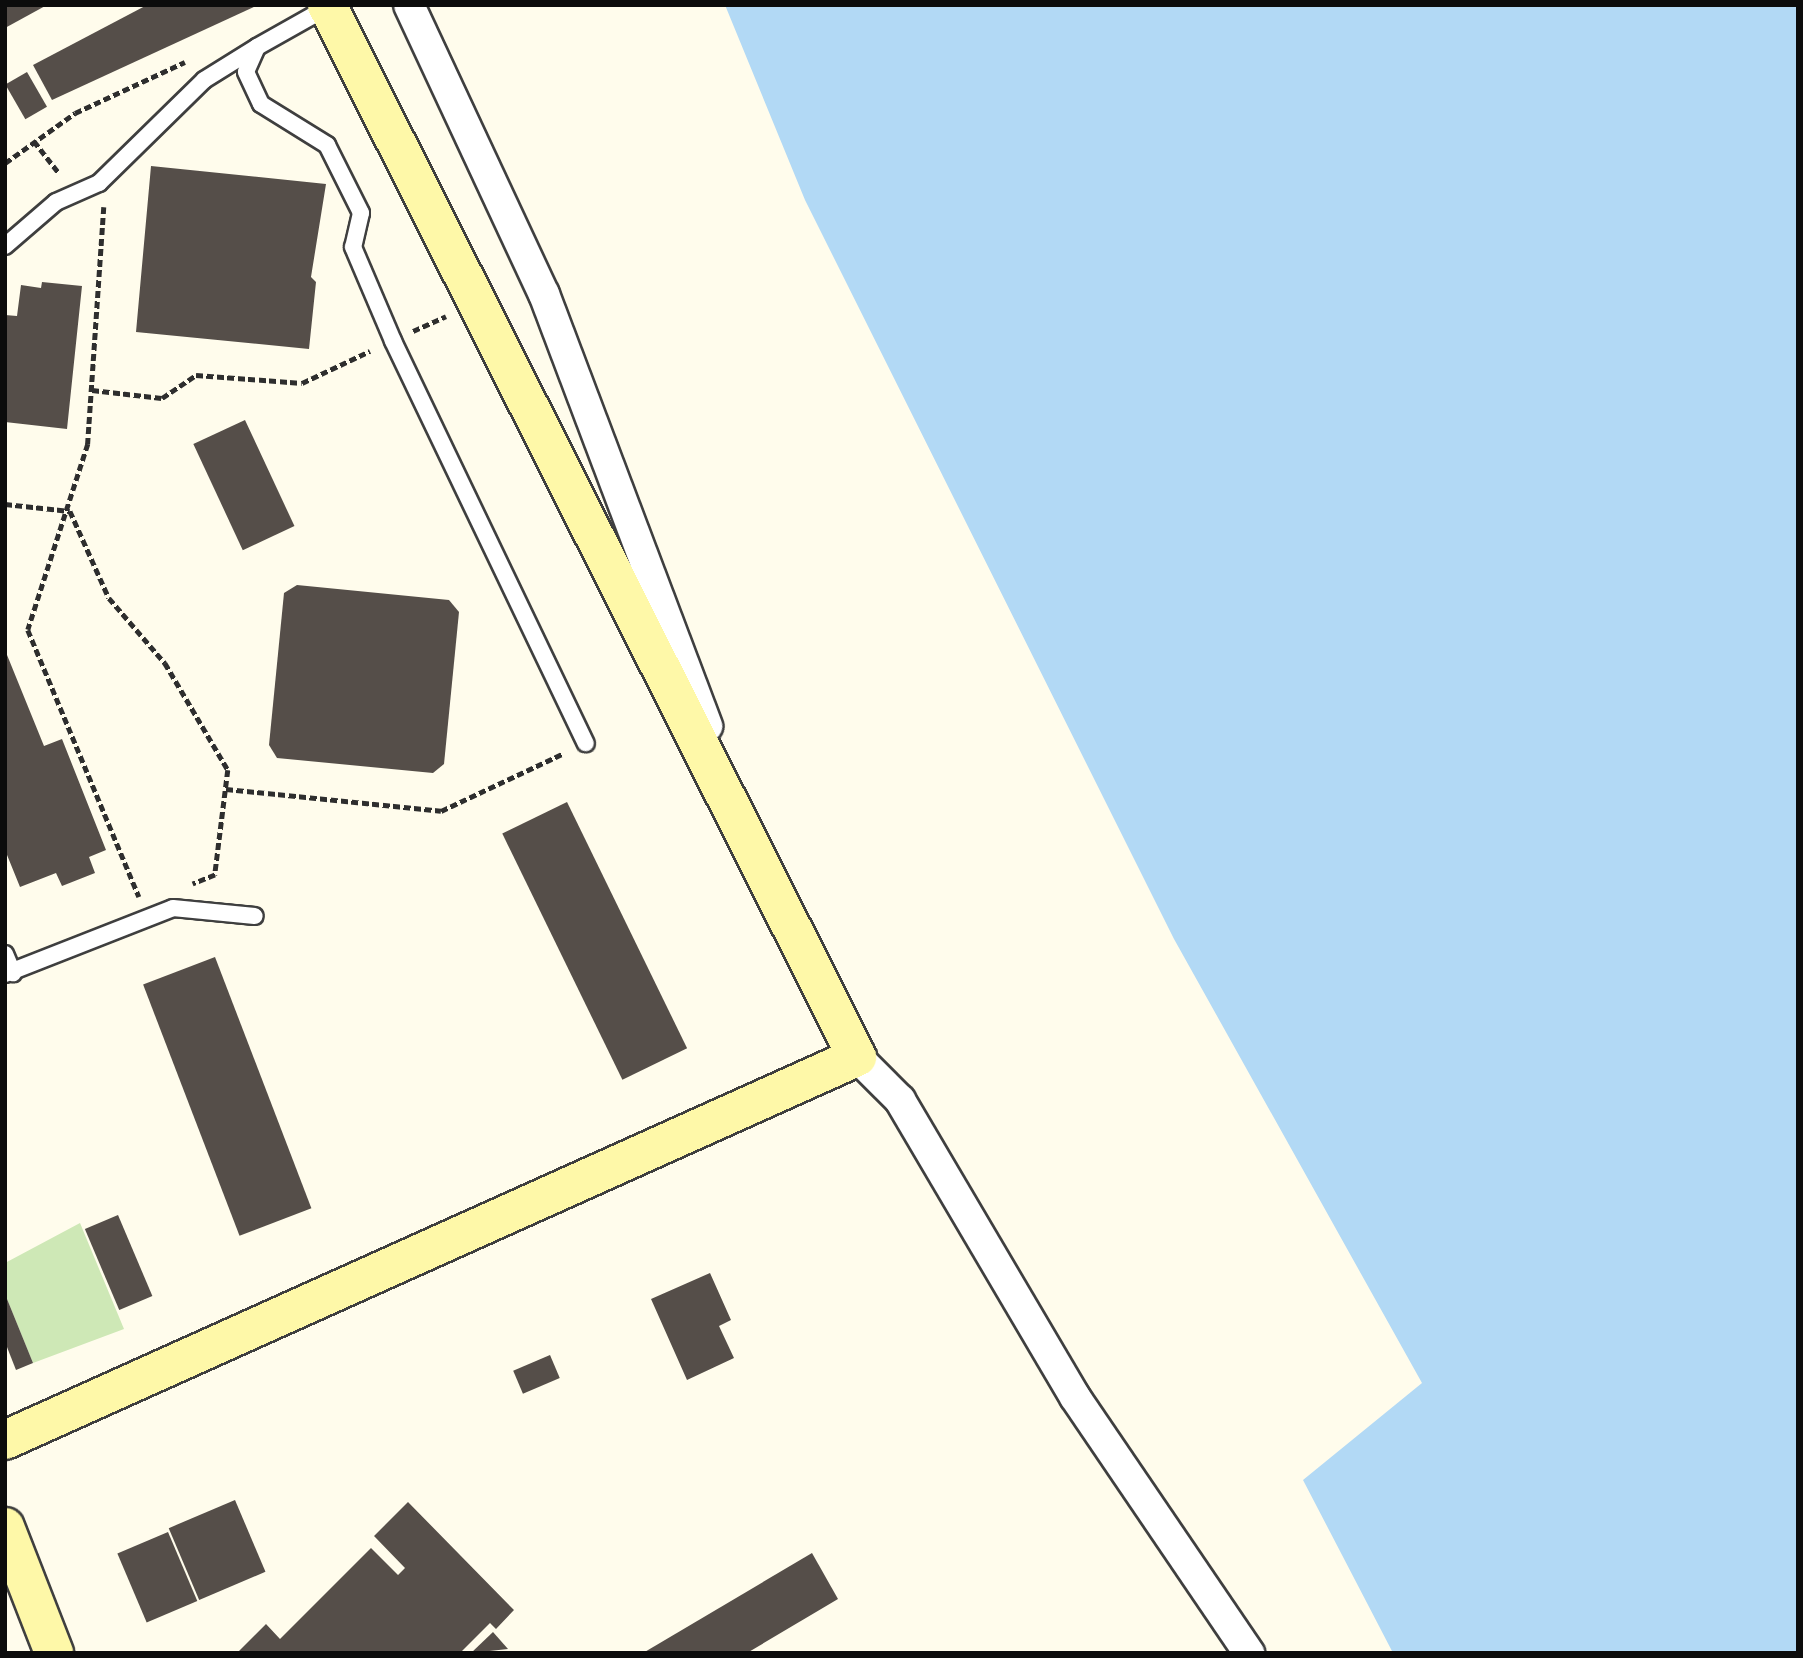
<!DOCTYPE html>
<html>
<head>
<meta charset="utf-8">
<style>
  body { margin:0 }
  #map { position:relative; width:1803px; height:1658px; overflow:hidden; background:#fffcec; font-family:Lora,serif }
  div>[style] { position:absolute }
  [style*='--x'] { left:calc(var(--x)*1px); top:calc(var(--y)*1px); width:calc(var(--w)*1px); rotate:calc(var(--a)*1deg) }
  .green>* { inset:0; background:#cee8b6 }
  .water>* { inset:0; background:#b2d9f5 }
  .building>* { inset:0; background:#554e49; transform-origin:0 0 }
  .path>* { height:4.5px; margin-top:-2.25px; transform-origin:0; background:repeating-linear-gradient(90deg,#2e2e2e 0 7px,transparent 0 10.5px) }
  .roads { filter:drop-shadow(2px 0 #3f3f3f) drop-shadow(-2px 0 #3f3f3f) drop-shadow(0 2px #3f3f3f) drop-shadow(0 -2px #3f3f3f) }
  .lane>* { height:16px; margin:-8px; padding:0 8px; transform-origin:8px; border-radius:8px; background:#fff }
  .street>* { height:30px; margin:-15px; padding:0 15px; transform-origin:15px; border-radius:15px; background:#fff }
  .secondary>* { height:38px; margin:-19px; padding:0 19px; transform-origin:19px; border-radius:19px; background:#fef8a8 }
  span { translate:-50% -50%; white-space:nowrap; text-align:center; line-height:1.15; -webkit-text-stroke:7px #fff; paint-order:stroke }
  .frame { position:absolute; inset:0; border:7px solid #0c0c0c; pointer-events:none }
</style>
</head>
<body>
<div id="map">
  <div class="green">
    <i style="clip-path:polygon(80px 1223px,124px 1329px,33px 1363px,5px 1294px,5px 1263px)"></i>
  </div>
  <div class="water">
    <i style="clip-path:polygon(725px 5px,1798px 5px,1798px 1653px,1393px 1653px,1303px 1480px,1422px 1383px,1174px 939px,805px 200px)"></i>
  </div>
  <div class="building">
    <i style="clip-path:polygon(5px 5px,47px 5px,5px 28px)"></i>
    <i style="clip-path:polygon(147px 5px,258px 5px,52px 100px,33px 65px)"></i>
    <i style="left:27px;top:72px;width:40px;height:25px;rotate:60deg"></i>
    <i style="clip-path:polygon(151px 166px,326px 184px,311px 277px,316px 282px,309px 349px,136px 332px)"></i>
    <i style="clip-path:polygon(42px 282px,82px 286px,67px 429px,5px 422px,5px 315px,17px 316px,21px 285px,41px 288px)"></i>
    <i style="left:245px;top:420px;width:117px;height:57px;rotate:65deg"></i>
    <i style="clip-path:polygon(297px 585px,449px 600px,459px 612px,444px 764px,433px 773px,277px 758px,269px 745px,284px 593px)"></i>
    <i style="clip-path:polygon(5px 650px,44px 746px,62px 739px,106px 850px,89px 857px,95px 873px,62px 886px,56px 873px,20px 887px,5px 850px)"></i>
    <i style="left:567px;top:802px;width:274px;height:72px;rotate:64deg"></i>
    <i style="left:215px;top:957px;width:269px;height:77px;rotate:69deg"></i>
    <i style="left:118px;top:1215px;width:88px;height:36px;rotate:67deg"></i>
    <i style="clip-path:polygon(710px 1273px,731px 1320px,719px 1326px,734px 1358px,687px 1380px,651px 1299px)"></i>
    <i style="clip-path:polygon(5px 1294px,33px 1363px,16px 1370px,5px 1342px)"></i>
    <i style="left:550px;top:1355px;width:25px;height:40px;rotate:67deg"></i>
    <i style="left:235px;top:1500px;width:78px;height:72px;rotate:67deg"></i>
    <i style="clip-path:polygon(408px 1502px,514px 1610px,496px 1629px,490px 1623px,460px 1653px,237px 1653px,266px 1624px,280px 1639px,371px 1548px,398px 1575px,405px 1568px,374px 1536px)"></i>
    <i style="left:168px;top:1532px;width:75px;height:55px;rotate:67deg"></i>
    <i style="clip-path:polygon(812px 1553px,838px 1599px,747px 1653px,643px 1653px)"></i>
    <i style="clip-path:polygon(493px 1632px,508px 1649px,471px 1653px)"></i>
  </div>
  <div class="path">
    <i style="--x:34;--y:141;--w:41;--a:52"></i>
    <i style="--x:5;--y:163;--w:86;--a:-35.5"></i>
    <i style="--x:75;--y:113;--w:121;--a:-24.9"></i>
    <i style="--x:104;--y:207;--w:238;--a:93.9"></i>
    <i style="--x:88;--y:444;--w:195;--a:107.9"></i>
    <i style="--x:28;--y:630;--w:289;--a:67.4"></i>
    <i style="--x:413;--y:331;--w:36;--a:-24"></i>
    <i style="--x:92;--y:390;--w:70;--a:6.5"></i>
    <i style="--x:162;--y:398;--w:41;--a:-34.1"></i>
    <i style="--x:196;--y:375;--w:106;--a:4.3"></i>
    <i style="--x:302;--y:383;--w:75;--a:-25.2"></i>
    <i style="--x:5;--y:504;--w:65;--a:6.1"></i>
    <i style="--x:70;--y:511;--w:95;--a:65.9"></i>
    <i style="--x:109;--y:598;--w:86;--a:49.3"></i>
    <i style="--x:165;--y:663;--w:124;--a:59.5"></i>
    <i style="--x:228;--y:770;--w:106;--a:97.1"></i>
    <i style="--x:215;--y:875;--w:24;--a:158"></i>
    <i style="--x:226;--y:789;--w:216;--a:5.8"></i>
    <i style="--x:441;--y:811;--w:136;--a:-25.2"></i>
  </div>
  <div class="roads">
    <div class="lane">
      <i style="--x:328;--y:7;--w:81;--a:150.6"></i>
      <i style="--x:257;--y:47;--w:27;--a:114"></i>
      <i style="--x:246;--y:72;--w:35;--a:65"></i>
      <i style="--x:261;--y:104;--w:78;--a:31.8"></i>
      <i style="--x:327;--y:145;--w:76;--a:63.4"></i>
      <i style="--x:361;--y:213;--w:35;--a:103"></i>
      <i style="--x:353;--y:247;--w:102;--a:66.9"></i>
      <i style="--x:393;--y:341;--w:446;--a:64.4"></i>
      <i style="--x:5;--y:246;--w:67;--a:-40.8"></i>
      <i style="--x:56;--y:202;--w:47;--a:-23.8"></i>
      <i style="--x:99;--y:183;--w:147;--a:-44.4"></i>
      <i style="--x:204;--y:80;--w:62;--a:-31.9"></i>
      <i style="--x:5;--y:954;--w:21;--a:67"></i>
      <i style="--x:5;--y:974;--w:180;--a:-21.4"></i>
      <i style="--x:173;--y:908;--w:82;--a:5.6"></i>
    </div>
    <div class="street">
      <i style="--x:409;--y:5;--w:319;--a:65"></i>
      <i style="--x:544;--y:294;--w:462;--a:69.3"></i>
      <i style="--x:857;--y:1057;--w:61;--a:45"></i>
      <i style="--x:900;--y:1100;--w:345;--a:59.5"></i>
      <i style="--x:1075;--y:1397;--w:310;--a:55.8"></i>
    </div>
    <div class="secondary">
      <i style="--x:5;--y:1440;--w:934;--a:-24.21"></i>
      <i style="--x:857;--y:1057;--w:1178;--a:-116.74"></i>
      <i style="--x:5;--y:1527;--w:135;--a:68.7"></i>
    </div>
  </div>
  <div class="frame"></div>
</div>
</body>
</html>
